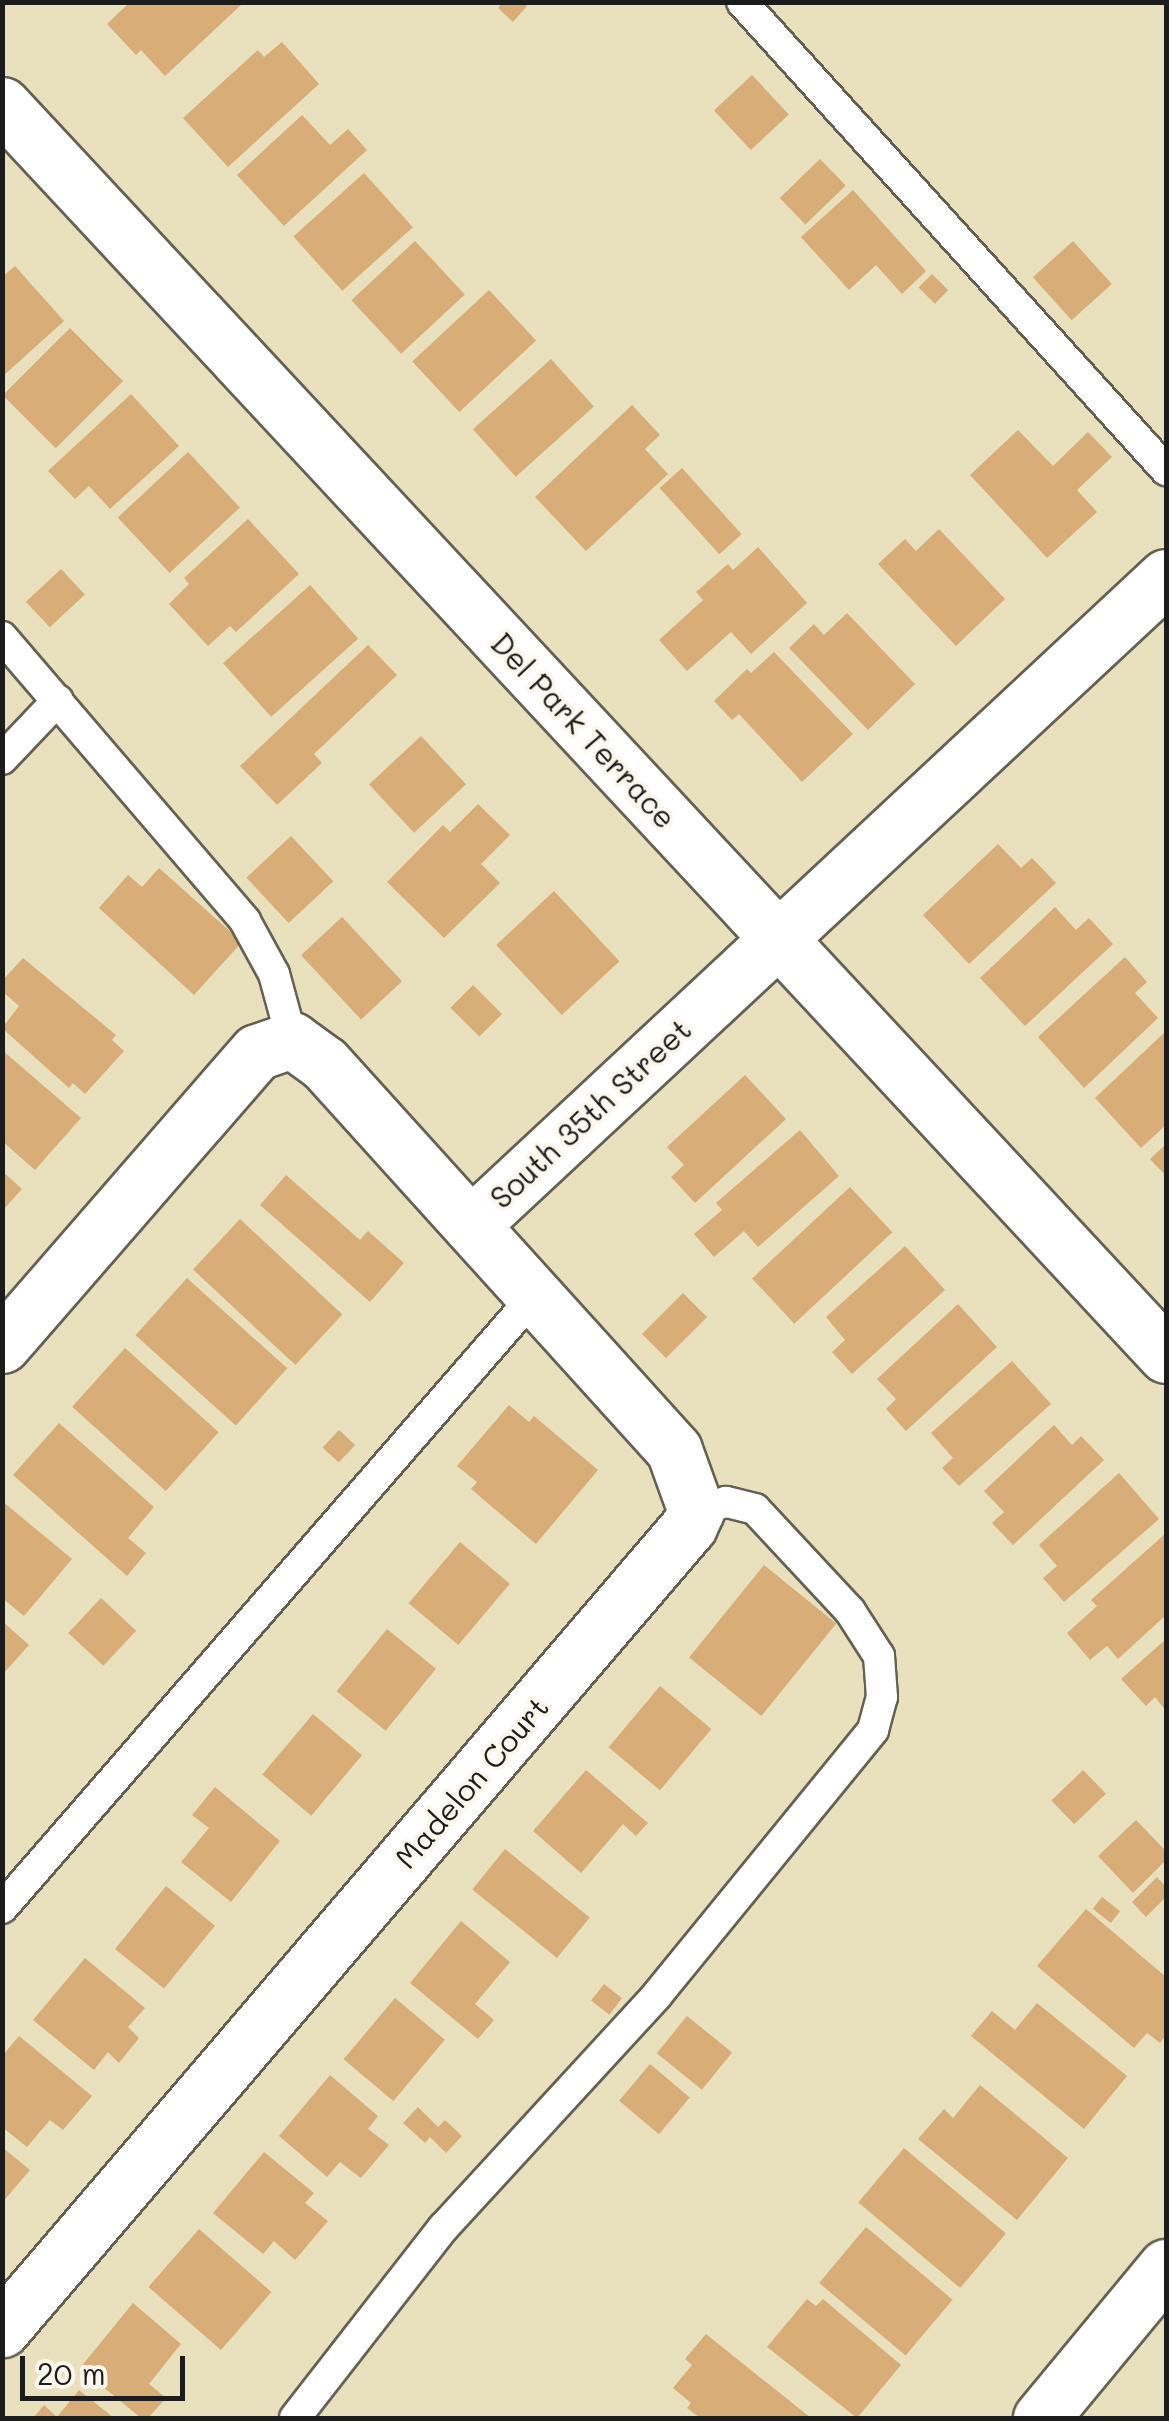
<!DOCTYPE html>
<html>
<head>
<meta charset="utf-8">
<style>
  body { margin:0 }
  #map { position:relative; width:1169px; height:2421px; overflow:hidden; background:#e9e0bd; font-family:Mali,sans-serif }
  div>[style] { position:absolute }
  [style*='--x'] { left:calc(var(--x)*1px); top:calc(var(--y)*1px); width:calc(var(--w)*1px); rotate:calc(var(--a)*1deg) }
  .building>* { inset:0; background:#d9ad78; transform-origin:0 0 }
  .roads { filter:drop-shadow(2px 0 #646154) drop-shadow(-2px 0 #646154) drop-shadow(0 2px #646154) drop-shadow(0 -2px #646154) }
  .service>* { height:30px; margin:-15px; padding:0 15px; transform-origin:15px; border-radius:15px; background:#fff }
  .minor>* { height:55px; margin:-27.5px; padding:0 27.5px; transform-origin:27.5px; border-radius:27.5px; background:#fff }
  .tertiary>* { height:55px; margin:-27.5px; padding:0 27.5px; transform-origin:27.5px; border-radius:27.5px; background:#fff }
  span { translate:-50% -50%; white-space:nowrap; text-align:center; line-height:1.15; -webkit-text-stroke:8px #fbf7ec; paint-order:stroke }
  .street-label { font-size:30px; color:#1c1c1c }
  .frame { position:absolute; inset:0; border:5px solid #1c1c1c; pointer-events:none }
  .scale { position:absolute; left:20px; top:2356px; width:165px; height:45px; box-sizing:border-box; border:5px solid #1c1c1c; border-top:0; padding-left:12px; font-size:30px; line-height:35px; white-space:nowrap; color:#1c1c1c; -webkit-text-stroke:8px #fbf7ec; paint-order:stroke }
</style>
</head>
<body>
<div id="map">
  <div class="building">
    <i style="clip-path:polygon(130px 2px,238px 2px,241px 5px,165px 76px,141px 50px,136px 55px,107px 24px)"></i>
    <i style="clip-path:polygon(503px 2px,523px 2px,527px 6px,513px 22px,498px 8px)"></i>
    <i style="clip-path:polygon(282px 42px,319px 84px,228px 167px,183px 118px,258px 50px,264px 57px)"></i>
    <i style="left:752px;top:75px;width:54px;height:52px;rotate:47deg"></i>
    <i style="clip-path:polygon(302px 115px,330px 145px,348px 129px,367px 150px,284px 226px,237px 175px)"></i>
    <i style="left:820px;top:159px;width:37px;height:56px;rotate:46deg"></i>
    <i style="left:364px;top:173px;width:73px;height:95px;rotate:48deg"></i>
    <i style="clip-path:polygon(853px 190px,926px 271px,902px 294px,876px 265px,849px 290px,801px 237px)"></i>
    <i style="left:415px;top:241px;width:73px;height:87px;rotate:47deg"></i>
    <i style="left:1073px;top:241px;width:58px;height:54px;rotate:48deg"></i>
    <i style="clip-path:polygon(15px 266px,64px 321px,2px 377px,2px 277px)"></i>
    <i style="left:932px;top:274px;width:23px;height:19px;rotate:45deg"></i>
    <i style="left:489px;top:290px;width:69px;height:105px;rotate:47deg"></i>
    <i style="left:70px;top:328px;width:75px;height:95px;rotate:45deg"></i>
    <i style="left:551px;top:359px;width:64px;height:105px;rotate:48deg"></i>
    <i style="clip-path:polygon(131px 394px,179px 446px,110px 509px,89px 486px,75px 499px,48px 471px)"></i>
    <i style="clip-path:polygon(632px 405px,660px 435px,645px 449px,668px 474px,586px 551px,535px 497px)"></i>
    <i style="clip-path:polygon(1018px 430px,1053px 466px,1088px 432px,1112px 457px,1077px 490px,1097px 512px,1047px 558px,970px 475px)"></i>
    <i style="left:188px;top:452px;width:76px;height:96px;rotate:47deg"></i>
    <i style="left:682px;top:468px;width:89px;height:30px;rotate:48deg"></i>
    <i style="clip-path:polygon(248px 519px,299px 574px,236px 632px,230px 626px,208px 646px,169px 604px,189px 584px,184px 578px)"></i>
    <i style="clip-path:polygon(939px 529px,1005px 599px,956px 646px,878px 564px,905px 539px,916px 551px)"></i>
    <i style="clip-path:polygon(758px 547px,807px 603px,751px 654px,731px 632px,687px 671px,659px 640px,703px 600px,696px 592px,728px 564px,733px 570px)"></i>
    <i style="left:61px;top:569px;width:35px;height:48px;rotate:47deg"></i>
    <i style="left:310px;top:585px;width:72px;height:117px;rotate:48deg"></i>
    <i style="clip-path:polygon(847px 613px,915px 684px,868px 730px,789px 648px,814px 624px,824px 635px)"></i>
    <i style="clip-path:polygon(368px 645px,397px 675px,314px 754px,322px 763px,277px 805px,240px 766px)"></i>
    <i style="clip-path:polygon(774px 652px,853px 734px,802px 782px,739px 714px,732px 720px,714px 701px,747px 669px,751px 673px)"></i>
    <i style="left:421px;top:736px;width:66px;height:71px;rotate:47deg"></i>
    <i style="clip-path:polygon(478px 804px,510px 835px,481px 864px,500px 883px,444px 938px,387px 882px,443px 825px,450px 832px)"></i>
    <i style="left:291px;top:836px;width:62px;height:61px;rotate:47deg"></i>
    <i style="clip-path:polygon(998px 844px,1021px 868px,1032px 858px,1056px 883px,969px 964px,923px 915px)"></i>
    <i style="clip-path:polygon(159px 868px,242px 942px,194px 995px,99px 908px,128px 875px,142px 887px)"></i>
    <i style="left:554px;top:891px;width:96px;height:79px;rotate:47deg"></i>
    <i style="clip-path:polygon(1055px 907px,1076px 930px,1089px 918px,1113px 944px,1025px 1026px,980px 978px)"></i>
    <i style="left:342px;top:917px;width:88px;height:56px;rotate:47deg"></i>
    <i style="clip-path:polygon(1125px 957px,1147px 982px,1135px 993px,1158px 1018px,1084px 1088px,1038px 1037px)"></i>
    <i style="clip-path:polygon(23px 958px,116px 1035px,112px 1040px,124px 1051px,85px 1094px,73px 1083px,69px 1088px,2px 1028px,19px 1006px,2px 991px,2px 981px)"></i>
    <i style="left:473px;top:985px;width:41px;height:32px;rotate:45deg"></i>
    <i style="clip-path:polygon(1166px 1031px,1166px 1125px,1141px 1148px,1095px 1098px)"></i>
    <i style="clip-path:polygon(2px 1050px,81px 1118px,35px 1170px,2px 1141px)"></i>
    <i style="clip-path:polygon(745px 1075px,786px 1119px,695px 1203px,671px 1177px,684px 1165px,667px 1147px)"></i>
    <i style="clip-path:polygon(800px 1130px,839px 1176px,758px 1247px,744px 1231px,714px 1257px,694px 1234px,722px 1210px,716px 1203px)"></i>
    <i style="clip-path:polygon(1166px 1144px,1166px 1176px,1150px 1159px)"></i>
    <i style="clip-path:polygon(2px 1171px,22px 1189px,2px 1211px)"></i>
    <i style="clip-path:polygon(286px 1175px,360px 1240px,368px 1231px,404px 1263px,370px 1302px,260px 1205px)"></i>
    <i style="left:850px;top:1187px;width:62px;height:134px;rotate:47deg"></i>
    <i style="left:240px;top:1219px;width:140px;height:69px;rotate:43deg"></i>
    <i style="clip-path:polygon(905px 1246px,945px 1290px,852px 1374px,832px 1352px,845px 1340px,826px 1317px)"></i>
    <i style="left:187px;top:1278px;width:135px;height:77px;rotate:42deg"></i>
    <i style="left:683px;top:1293px;width:34px;height:58px;rotate:45deg"></i>
    <i style="clip-path:polygon(958px 1304px,997px 1347px,906px 1431px,886px 1409px,896px 1399px,877px 1379px)"></i>
    <i style="left:125px;top:1348px;width:126px;height:79px;rotate:42deg"></i>
    <i style="clip-path:polygon(1012px 1361px,1051px 1404px,959px 1486px,942px 1468px,953px 1458px,931px 1433px)"></i>
    <i style="clip-path:polygon(509px 1405px,529px 1422px,534px 1416px,598px 1470px,536px 1544px,471px 1489px,477px 1482px,457px 1466px)"></i>
    <i style="clip-path:polygon(59px 1423px,154px 1507px,128px 1538px,146px 1553px,127px 1576px,13px 1475px)"></i>
    <i style="clip-path:polygon(1054px 1425px,1072px 1445px,1081px 1436px,1104px 1460px,1013px 1545px,992px 1523px,1004px 1512px,984px 1491px)"></i>
    <i style="left:339px;top:1430px;width:22px;height:24px;rotate:43deg"></i>
    <i style="clip-path:polygon(1119px 1473px,1159px 1519px,1064px 1602px,1043px 1578px,1057px 1566px,1039px 1545px)"></i>
    <i style="clip-path:polygon(2px 1501px,72px 1559px,24px 1616px,2px 1598px)"></i>
    <i style="clip-path:polygon(1166px 1533px,1166px 1615px,1118px 1659px,1107px 1646px,1090px 1660px,1067px 1633px,1097px 1606px,1091px 1600px)"></i>
    <i style="left:460px;top:1542px;width:65px;height:80px;rotate:40deg"></i>
    <i style="left:764px;top:1565px;width:93px;height:119px;rotate:39deg"></i>
    <i style="left:101px;top:1598px;width:48px;height:48px;rotate:43deg"></i>
    <i style="clip-path:polygon(2px 1621px,29px 1645px,2px 1675px)"></i>
    <i style="left:387px;top:1629px;width:63px;height:80px;rotate:39deg"></i>
    <i style="clip-path:polygon(1166px 1639px,1166px 1711px,1155px 1697px,1146px 1706px,1121px 1679px)"></i>
    <i style="left:660px;top:1686px;width:67px;height:80px;rotate:40deg"></i>
    <i style="left:313px;top:1714px;width:64px;height:79px;rotate:40deg"></i>
    <i style="clip-path:polygon(586px 1770px,648px 1823px,636px 1836px,623px 1824px,581px 1873px,533px 1831px)"></i>
    <i style="left:1083px;top:1770px;width:33px;height:44px;rotate:46deg"></i>
    <i style="clip-path:polygon(215px 1787px,280px 1841px,231px 1902px,181px 1862px,209px 1828px,192px 1815px)"></i>
    <i style="clip-path:polygon(1136px 1820px,1166px 1851px,1166px 1860px,1133px 1893px,1098px 1856px)"></i>
    <i style="left:505px;top:1849px;width:109px;height:52px;rotate:39deg"></i>
    <i style="clip-path:polygon(1157px 1877px,1166px 1887px,1166px 1897px,1146px 1917px,1132px 1902px)"></i>
    <i style="left:166px;top:1886px;width:63px;height:81px;rotate:39deg"></i>
    <i style="left:1102px;top:1897px;width:23px;height:15px;rotate:38deg"></i>
    <i style="clip-path:polygon(1086px 1909px,1166px 1977px,1166px 2035px,1160px 2043px,1147px 2033px,1134px 2048px,1037px 1966px)"></i>
    <i style="clip-path:polygon(461px 1921px,510px 1962px,475px 2004px,494px 2020px,478px 2039px,410px 1983px)"></i>
    <i style="clip-path:polygon(85px 1958px,145px 2008px,128px 2027px,139px 2038px,119px 2063px,108px 2052px,94px 2070px,33px 2020px)"></i>
    <i style="left:604px;top:1984px;width:23px;height:21px;rotate:38deg"></i>
    <i style="left:395px;top:1998px;width:65px;height:80px;rotate:40deg"></i>
    <i style="clip-path:polygon(1037px 2003px,1127px 2076px,1084px 2129px,971px 2036px,992px 2011px,1015px 2030px)"></i>
    <i style="left:687px;top:2016px;width:58px;height:48px;rotate:39deg"></i>
    <i style="clip-path:polygon(19px 2036px,92px 2096px,63px 2130px,50px 2120px,27px 2147px,2px 2127px,2px 2056px)"></i>
    <i style="left:650px;top:2064px;width:52px;height:48px;rotate:40deg"></i>
    <i style="clip-path:polygon(330px 2075px,378px 2116px,368px 2129px,389px 2145px,361px 2178px,340px 2162px,327px 2177px,279px 2136px)"></i>
    <i style="clip-path:polygon(980px 2085px,1068px 2158px,1017px 2220px,918px 2139px,944px 2109px,953px 2118px)"></i>
    <i style="clip-path:polygon(418px 2107px,438px 2127px,445px 2120px,462px 2136px,446px 2153px,430px 2137px,425px 2143px,403px 2123px)"></i>
    <i style="clip-path:polygon(2px 2147px,30px 2170px,2px 2203px)"></i>
    <i style="left:904px;top:2148px;width:133px;height:71px;rotate:40deg"></i>
    <i style="clip-path:polygon(264px 2152px,314px 2193px,305px 2203px,328px 2221px,295px 2260px,274px 2241px,263px 2254px,213px 2213px)"></i>
    <i style="left:866px;top:2227px;width:113px;height:73px;rotate:40deg"></i>
    <i style="left:199px;top:2229px;width:96px;height:77px;rotate:41deg"></i>
    <i style="clip-path:polygon(807px 2299px,816px 2306px,823px 2299px,901px 2365px,857px 2418px,767px 2347px)"></i>
    <i style="clip-path:polygon(133px 2303px,181px 2344px,149px 2384px,166px 2398px,148px 2418px,141px 2418px,80px 2368px)"></i>
    <i style="clip-path:polygon(706px 2334px,811px 2418px,700px 2418px,687px 2408px,691px 2403px,673px 2388px,692px 2365px,685px 2359px)"></i>
    <i style="clip-path:polygon(79px 2390px,114px 2418px,33px 2418px,44px 2405px,57px 2417px)"></i>
  </div>
  <div class="roads">
    <div class="service">
      <i style="--x:742;--y:2;--w:632;--a:47.82"></i>
      <i style="--x:2;--y:637;--w:374;--a:49.4"></i>
      <i style="--x:245;--y:921;--w:60;--a:61.3"></i>
      <i style="--x:274;--y:974;--w:68;--a:74.7"></i>
      <i style="--x:2;--y:759;--w:81;--a:-46.5"></i>
      <i style="--x:2;--y:1908;--w:812;--a:-48.99"></i>
      <i style="--x:295;--y:2418;--w:241;--a:-52.1"></i>
      <i style="--x:443;--y:2228;--w:316;--a:-47.4"></i>
      <i style="--x:657;--y:1995;--w:342;--a:-50.8"></i>
      <i style="--x:873;--y:1730;--w:34;--a:-75"></i>
      <i style="--x:882;--y:1697;--w:41;--a:-94.2"></i>
      <i style="--x:879;--y:1656;--w:54;--a:-122.8"></i>
      <i style="--x:850;--y:1611;--w:139;--a:-133"></i>
      <i style="--x:755;--y:1509;--w:30;--a:-166"></i>
      <i style="--x:726;--y:1502;--w:31;--a:163"></i>
    </div>
    <div class="minor">
      <i style="--x:2;--y:105;--w:1708;--a:47.04"></i>
      <i style="--x:471;--y:1225;--w:950;--a:-43"></i>
      <i style="--x:2;--y:1345;--w:388;--a:-49"></i>
      <i style="--x:257;--y:1052;--w:37;--a:-19"></i>
      <i style="--x:292;--y:1040;--w:39;--a:36"></i>
      <i style="--x:324;--y:1063;--w:522;--a:47.87"></i>
      <i style="--x:674;--y:1450;--w:65;--a:70.2"></i>
      <i style="--x:696;--y:1511;--w:17;--a:115"></i>
      <i style="--x:689;--y:1526;--w:1057;--a:130.55"></i>
    </div>
    <div class="tertiary">
      <i style="--x:1041;--y:2418;--w:196;--a:-50.4"></i>
    </div>
  </div>
  <div class="street-label">
    <span style="left:584px;top:730px;rotate:47deg">Del Park Terrace</span>
    <span style="left:590px;top:1113px;rotate:-43deg">South 35th Street</span>
    <span style="left:471px;top:1782px;rotate:-49deg">Madelon Court</span>
  </div>
  <div class="frame"></div>
  <div class="scale">20 m</div>
</div>
</body>
</html>
